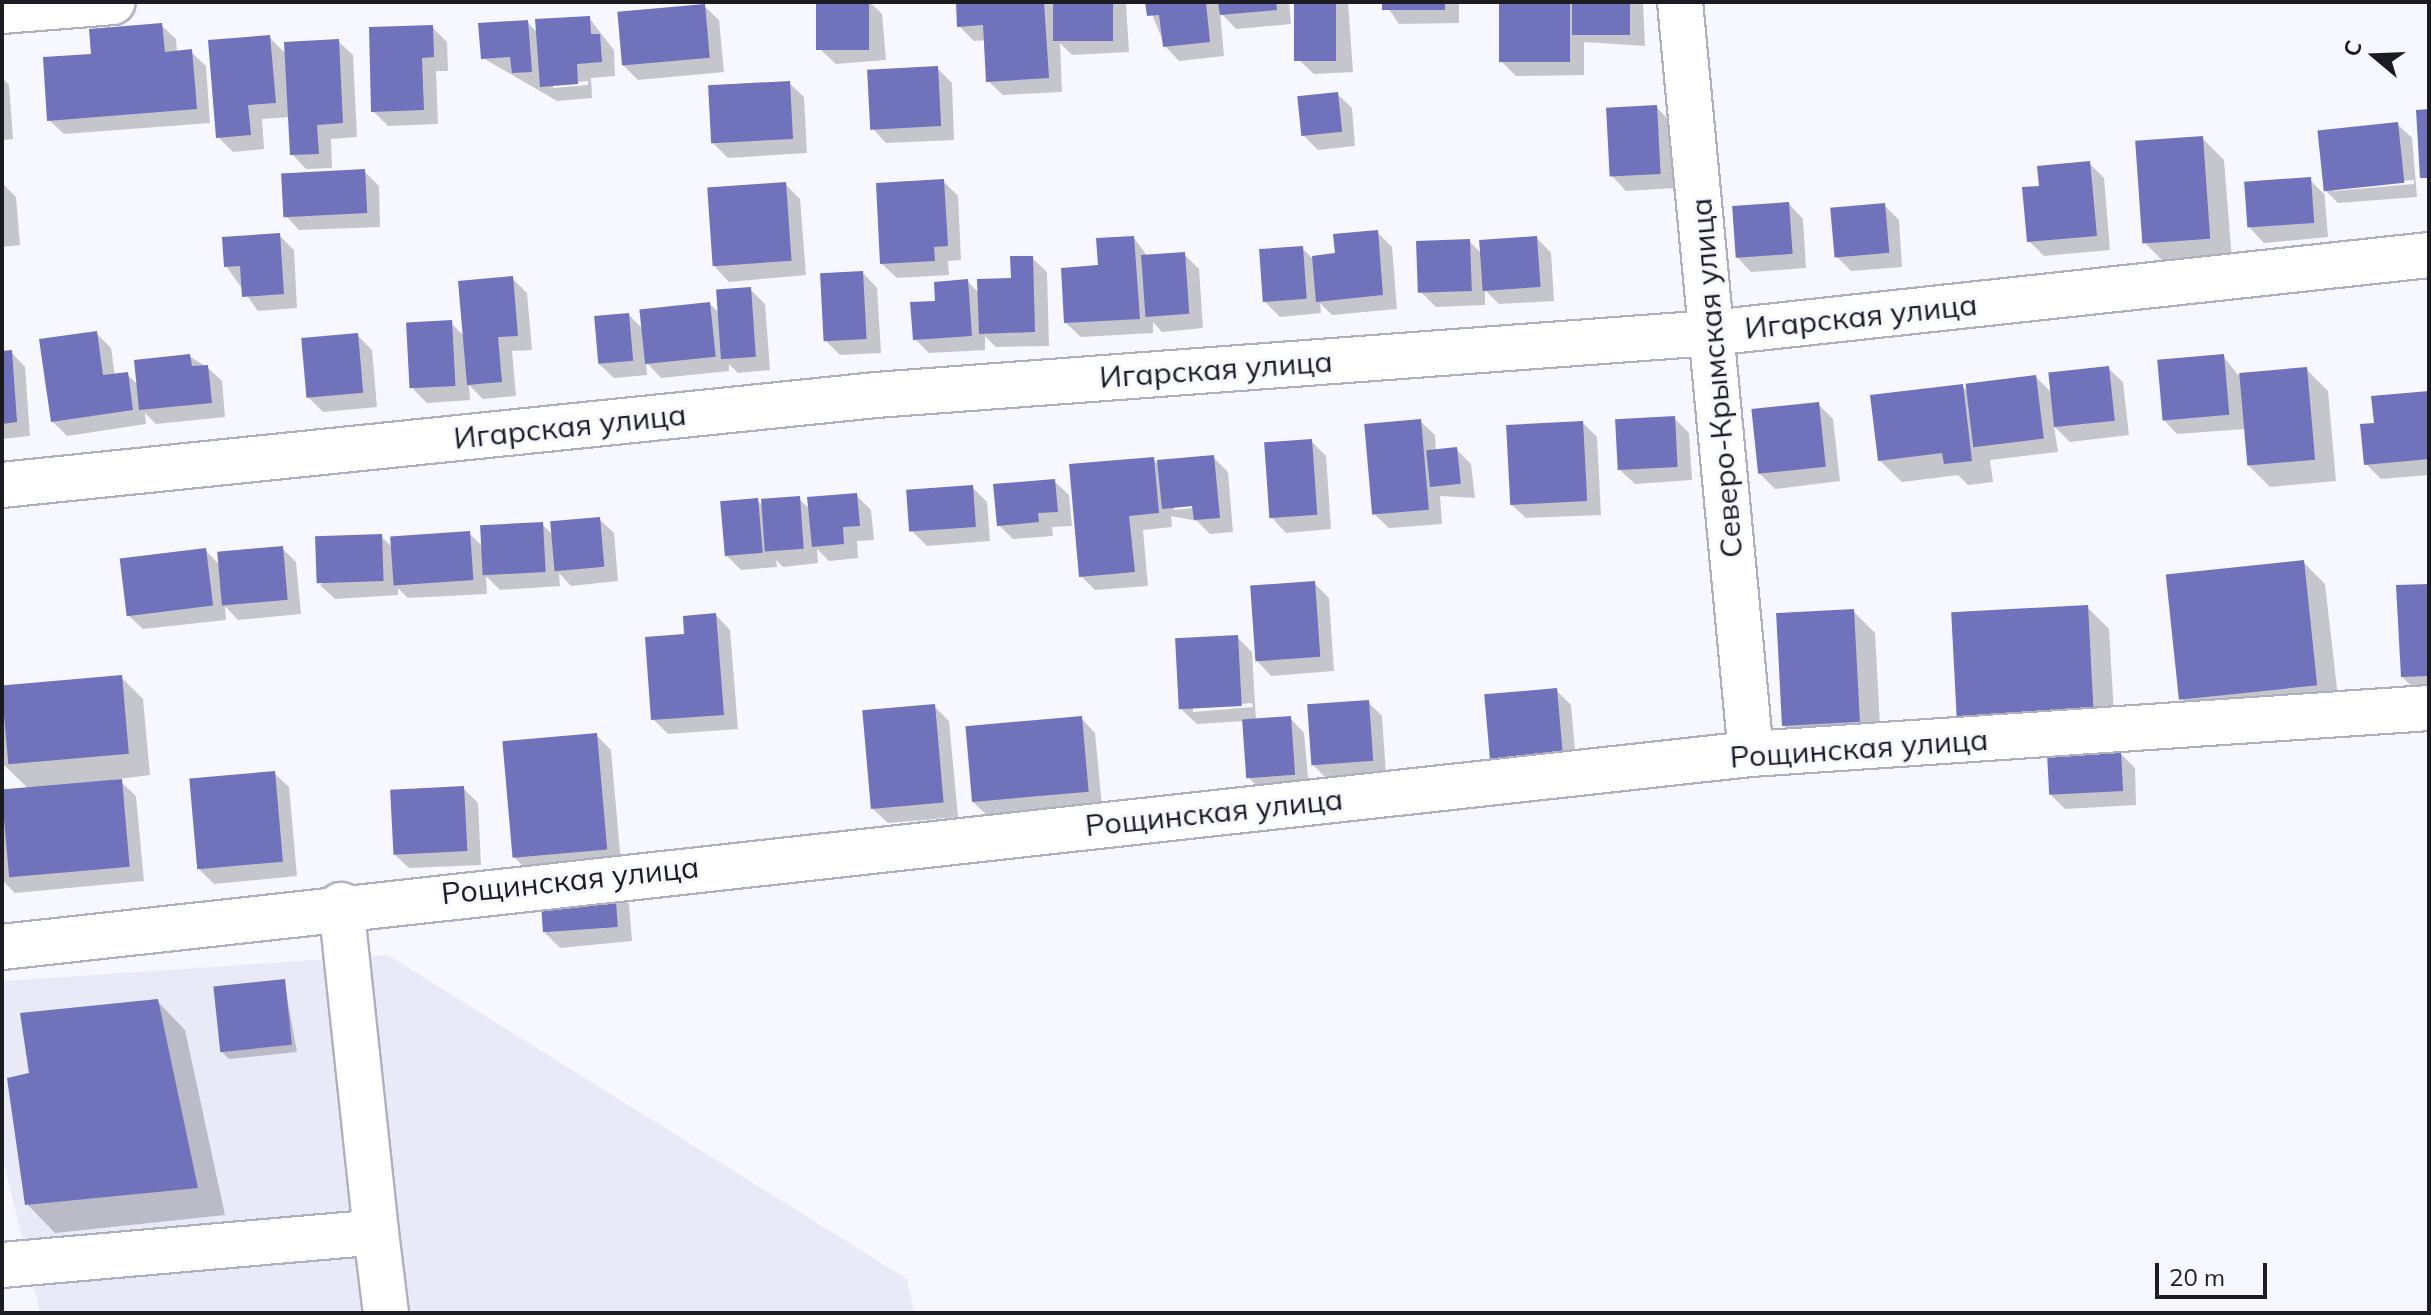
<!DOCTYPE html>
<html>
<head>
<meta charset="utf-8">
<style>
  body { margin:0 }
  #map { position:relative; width:2431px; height:1315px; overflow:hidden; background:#f7f8ff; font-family:Mulish,sans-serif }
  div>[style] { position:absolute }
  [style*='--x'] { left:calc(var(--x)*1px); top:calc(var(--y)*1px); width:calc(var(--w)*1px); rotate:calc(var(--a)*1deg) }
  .built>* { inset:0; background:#e9eaf8 }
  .shadow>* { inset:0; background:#0003 }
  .building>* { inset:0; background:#7072bc; transform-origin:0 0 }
  .roads { filter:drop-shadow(2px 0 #aeb0bf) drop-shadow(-2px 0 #aeb0bf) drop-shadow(0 2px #aeb0bf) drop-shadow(0 -2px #aeb0bf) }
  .minor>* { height:44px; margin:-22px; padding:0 22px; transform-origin:22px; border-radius:22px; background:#fff }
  span { translate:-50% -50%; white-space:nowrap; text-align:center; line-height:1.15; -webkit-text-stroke:6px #f7f8ff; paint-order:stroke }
  .street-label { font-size:30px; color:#1b1c22 }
  .frame { position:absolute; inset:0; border:4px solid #1b1c22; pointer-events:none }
  .north { position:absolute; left:2335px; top:16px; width:80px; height:80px; -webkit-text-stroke:6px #f7f8ff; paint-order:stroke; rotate:289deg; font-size:22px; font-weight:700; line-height:32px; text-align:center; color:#1b1c22 }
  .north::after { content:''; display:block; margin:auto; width:28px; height:36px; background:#1b1c22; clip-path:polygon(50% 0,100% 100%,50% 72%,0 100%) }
  .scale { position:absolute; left:2155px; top:1263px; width:112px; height:36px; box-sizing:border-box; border:4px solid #1b1c22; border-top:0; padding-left:10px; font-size:24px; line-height:28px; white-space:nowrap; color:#1b1c22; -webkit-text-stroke:6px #f7f8ff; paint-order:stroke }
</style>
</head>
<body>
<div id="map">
  <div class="built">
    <i style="clip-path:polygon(388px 955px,907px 1279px,914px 1313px,40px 1313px,2px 1155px,2px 981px)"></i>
  </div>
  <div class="shadow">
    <i style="clip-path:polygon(833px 2px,870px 2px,882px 14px,886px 60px,836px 64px,821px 50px)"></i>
    <i style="clip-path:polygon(958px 2px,1126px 2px,1129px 52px,1072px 55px,1060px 43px,1062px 92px,1003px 95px,988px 81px,986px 40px,974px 41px,959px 26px)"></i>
    <i style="clip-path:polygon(1147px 2px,1289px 2px,1291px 24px,1236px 29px,1220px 12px,1224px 56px,1179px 61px,1165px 46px)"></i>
    <i style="clip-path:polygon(1296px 2px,1348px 2px,1353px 72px,1314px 74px,1299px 60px)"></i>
    <i style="clip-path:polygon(1384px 2px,1459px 2px,1459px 23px,1399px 24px)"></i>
    <i style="clip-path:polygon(1569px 2px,1643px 2px,1645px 46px,1584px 42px,1584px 75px,1516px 76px,1501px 61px)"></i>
    <i style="clip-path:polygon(704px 6px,719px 20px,724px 72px,638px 80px,623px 65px)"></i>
    <i style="clip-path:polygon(evenodd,589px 18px,614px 50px,615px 76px,591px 78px,592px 98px,557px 101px,483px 58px,527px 22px,538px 33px,589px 18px,588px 81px,588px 85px,553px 88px,553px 84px,588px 81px)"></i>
    <i style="clip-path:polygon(161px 25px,176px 39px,177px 53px,191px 52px,206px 66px,210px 123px,64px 134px,49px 120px,93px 56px)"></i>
    <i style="clip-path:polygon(432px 27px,447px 42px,448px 71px,436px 71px,438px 124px,388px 126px,373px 111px)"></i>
    <i style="clip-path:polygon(269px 37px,286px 54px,338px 41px,353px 55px,357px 137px,331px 139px,332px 168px,306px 169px,292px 154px,290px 117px,262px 119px,264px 149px,233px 152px,218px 137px)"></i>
    <i style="clip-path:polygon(937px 68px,952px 83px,954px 140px,886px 143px,872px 128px)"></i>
    <i style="clip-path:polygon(2px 78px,9px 85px,13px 139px,2px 140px)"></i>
    <i style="clip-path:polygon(789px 83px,804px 97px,807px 153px,728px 158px,713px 143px)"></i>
    <i style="clip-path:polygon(1337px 94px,1352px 108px,1355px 146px,1318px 150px,1303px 135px)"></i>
    <i style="clip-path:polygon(1656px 107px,1671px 122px,1675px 188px,1626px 191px,1612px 176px)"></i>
    <i style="clip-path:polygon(evenodd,2397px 124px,2412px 138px,2417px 197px,2338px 203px,2324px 189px,2328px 237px,2264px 243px,2250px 228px,2310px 180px,2324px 194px,2319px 131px,2397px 124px,2414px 180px,2414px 184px,2334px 191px,2334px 187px,2414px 180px)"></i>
    <i style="clip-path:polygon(2202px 138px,2224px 160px,2232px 260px,2168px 266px,2146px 244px)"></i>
    <i style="clip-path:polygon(2089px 163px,2104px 178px,2110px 250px,2044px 256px,2029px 241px,2041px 187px)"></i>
    <i style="clip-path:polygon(364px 171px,379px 186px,380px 227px,299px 230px,285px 215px)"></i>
    <i style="clip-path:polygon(943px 181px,958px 196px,961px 260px,948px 261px,949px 275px,897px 278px,882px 264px)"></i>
    <i style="clip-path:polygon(2px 183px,16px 197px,20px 245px,2px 247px)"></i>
    <i style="clip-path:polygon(785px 184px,800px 199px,806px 275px,729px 282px,715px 267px)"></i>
    <i style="clip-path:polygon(1789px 204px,1803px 219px,1806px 268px,1751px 272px,1737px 257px)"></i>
    <i style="clip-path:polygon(1884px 205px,1899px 220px,1902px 267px,1851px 271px,1836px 256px)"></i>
    <i style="clip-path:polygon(1377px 232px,1392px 247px,1397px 309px,1332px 315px,1320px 303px,1321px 313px,1280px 317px,1265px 302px,1302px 248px,1312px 258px,1337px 255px)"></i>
    <i style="clip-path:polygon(279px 235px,294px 250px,297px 308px,258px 311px,226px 266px)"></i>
    <i style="clip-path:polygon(1134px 238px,1148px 257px,1184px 254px,1199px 269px,1203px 328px,1162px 332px,1153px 322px,1153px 333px,1081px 337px,1066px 323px,1100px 267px)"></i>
    <i style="clip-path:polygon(1537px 238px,1551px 253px,1554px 301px,1499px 304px,1485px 290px,1485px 305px,1436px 307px,1421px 292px,1469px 241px,1482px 254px)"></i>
    <i style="clip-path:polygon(1032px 258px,1047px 272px,1049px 346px,996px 347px,985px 336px,985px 350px,929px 353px,915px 339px,938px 303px,967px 281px,980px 294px,1013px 280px)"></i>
    <i style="clip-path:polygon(863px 273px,877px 288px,881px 353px,840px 355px,826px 341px)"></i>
    <i style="clip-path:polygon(512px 278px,527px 293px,532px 350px,512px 351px,516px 396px,483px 399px,469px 385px,470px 400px,427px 403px,413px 389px,451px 323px,464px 336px)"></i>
    <i style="clip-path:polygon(750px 289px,765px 304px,770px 370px,738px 373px,729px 364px,729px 371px,661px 378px,646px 362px,647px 375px,614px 378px,599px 364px,629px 315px,644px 330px,710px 304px,720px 314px)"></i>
    <i style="clip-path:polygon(96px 333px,111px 348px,115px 376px,127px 374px,139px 386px,189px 356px,207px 367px,222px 381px,225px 417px,156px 424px,145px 413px,146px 424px,67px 436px,52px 421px)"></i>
    <i style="clip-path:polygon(357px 335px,372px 350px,377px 407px,323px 412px,308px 397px)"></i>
    <i style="clip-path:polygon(11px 352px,25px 367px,30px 436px,2px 439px,2px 353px)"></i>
    <i style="clip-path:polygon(2223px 356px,2238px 375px,2306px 369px,2328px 391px,2336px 481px,2270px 487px,2248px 465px,2245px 429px,2177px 434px,2163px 419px)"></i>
    <i style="clip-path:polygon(2108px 368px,2123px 382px,2129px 435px,2070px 442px,2054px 426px,2058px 452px,1990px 460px,1993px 482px,1968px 485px,1958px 475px,1902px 482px,1880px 461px,1962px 386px,1969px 393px,2036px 377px,2052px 393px)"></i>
    <i style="clip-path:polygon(2429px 393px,2429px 475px,2381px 479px,2366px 464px,2376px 424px)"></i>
    <i style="clip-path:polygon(1818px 404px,1833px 419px,1840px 481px,1775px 489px,1760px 474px)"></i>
    <i style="clip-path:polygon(1674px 418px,1689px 433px,1692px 480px,1635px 484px,1620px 470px)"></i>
    <i style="clip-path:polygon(1420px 421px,1435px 435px,1436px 452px,1457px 450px,1471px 464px,1475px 498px,1440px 496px,1442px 524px,1389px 528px,1374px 514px)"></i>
    <i style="clip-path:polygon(1583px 423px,1597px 437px,1601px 515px,1526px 518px,1511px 504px)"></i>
    <i style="clip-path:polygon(1311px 441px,1326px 456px,1331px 529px,1286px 533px,1272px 518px)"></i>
    <i style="clip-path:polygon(evenodd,1213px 457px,1228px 472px,1233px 532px,1210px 534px,1197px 521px,1171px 516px,1172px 527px,1143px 530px,1148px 586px,1095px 590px,1081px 576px,1153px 459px,1160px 466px,1213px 457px,1202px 503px,1203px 507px,1174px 510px,1174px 506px,1202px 503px)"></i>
    <i style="clip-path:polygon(1054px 481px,1069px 495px,1072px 526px,1052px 527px,1053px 536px,1013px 539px,999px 525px)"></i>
    <i style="clip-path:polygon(972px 487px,987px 502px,990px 541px,927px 546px,912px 531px)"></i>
    <i style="clip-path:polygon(856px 495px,871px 510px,874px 540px,857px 541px,858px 558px,829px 561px,817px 549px,818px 563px,783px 567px,776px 560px,777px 567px,741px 570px,727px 556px,757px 500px,764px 507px,799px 499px,811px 510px)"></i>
    <i style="clip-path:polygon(599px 519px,614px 533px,618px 581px,571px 586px,559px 573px,560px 586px,500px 590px,486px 576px,487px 594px,408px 598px,398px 588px,398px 595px,335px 599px,320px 585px,381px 536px,392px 547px,469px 533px,483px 547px,542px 524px,553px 535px)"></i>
    <i style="clip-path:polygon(282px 548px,296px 562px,301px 614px,238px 620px,225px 606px,226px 620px,143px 629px,128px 615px,205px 550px,220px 565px)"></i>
    <i style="clip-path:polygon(2303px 562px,2325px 584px,2339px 706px,2205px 722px,2183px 700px)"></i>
    <i style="clip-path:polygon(1314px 583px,1329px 598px,1334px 671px,1271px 676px,1257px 661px)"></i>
    <i style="clip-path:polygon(2429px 586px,2429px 698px,2424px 698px,2402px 677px)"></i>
    <i style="clip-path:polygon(2087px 607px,2109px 629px,2115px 731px,1982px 739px)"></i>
    <i style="clip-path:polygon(1853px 611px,1875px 633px,1881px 743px,1806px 748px,1784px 726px)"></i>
    <i style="clip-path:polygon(716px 615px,730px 630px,738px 729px,668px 734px,653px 719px,686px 636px)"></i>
    <i style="clip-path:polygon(evenodd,1237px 637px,1252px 652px,1256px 721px,1290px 718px,1304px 733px,1309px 788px,1263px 792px,1248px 777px,1244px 721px,1197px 724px,1182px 710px,1237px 637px,1252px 703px,1253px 707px,1193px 712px,1193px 708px,1252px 703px)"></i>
    <i style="clip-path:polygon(121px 677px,143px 699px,150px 775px,50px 788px,121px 782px,136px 796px,144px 881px,15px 893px,2px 880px,2px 793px,30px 790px,4px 765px,2px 688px)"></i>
    <i style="clip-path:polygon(1556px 690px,1571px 705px,1577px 773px,1493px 764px)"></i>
    <i style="clip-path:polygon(1368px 702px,1382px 716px,1386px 775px,1327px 779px,1313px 765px)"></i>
    <i style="clip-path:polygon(934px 706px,949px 721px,958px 817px,888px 823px,873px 809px)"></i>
    <i style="clip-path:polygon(1081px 718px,1095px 733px,1102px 806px,988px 816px,973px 802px)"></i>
    <i style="clip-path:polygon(596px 735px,611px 750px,621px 864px,529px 872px,514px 857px)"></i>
    <i style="clip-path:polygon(2120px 753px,2135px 768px,2136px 805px,2065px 809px,2051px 795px)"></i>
    <i style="clip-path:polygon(274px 773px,289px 787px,297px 876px,214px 884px,199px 869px)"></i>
    <i style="clip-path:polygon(463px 788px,478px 803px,481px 865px,409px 868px,394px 854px)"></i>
    <i style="clip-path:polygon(614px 889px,629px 904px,632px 941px,560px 948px,545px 933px)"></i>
    <i style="clip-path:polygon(284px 981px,297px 1052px,229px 1059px,222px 1052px)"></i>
    <i style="clip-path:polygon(157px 1001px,185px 1030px,225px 1215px,55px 1233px,27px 1204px,31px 1075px)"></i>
  </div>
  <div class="building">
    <i style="left:816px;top:2px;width:53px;height:48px"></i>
    <i style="clip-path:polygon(956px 2px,1044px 2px,1049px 78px,986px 82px,983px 25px,957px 27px)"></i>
    <i style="left:1053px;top:2px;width:60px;height:39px"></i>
    <i style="clip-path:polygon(1145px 2px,1206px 2px,1210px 42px,1163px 47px,1159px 15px,1147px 16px)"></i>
    <i style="clip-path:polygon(1218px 2px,1276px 2px,1277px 10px,1220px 15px)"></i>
    <i style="left:1294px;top:2px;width:42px;height:59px"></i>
    <i style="left:1382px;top:2px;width:63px;height:8px"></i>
    <i style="left:1499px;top:2px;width:71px;height:60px"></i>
    <i style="left:1572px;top:2px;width:58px;height:33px"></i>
    <i style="left:705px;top:4px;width:54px;height:88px;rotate:85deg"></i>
    <i style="clip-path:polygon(590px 16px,591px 34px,600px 34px,602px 62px,577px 64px,578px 84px,540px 87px,535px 19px)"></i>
    <i style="clip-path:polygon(528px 20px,532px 72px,512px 73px,510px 57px,481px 59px,478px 23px)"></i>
    <i style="clip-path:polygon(162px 23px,165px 52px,192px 49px,197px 109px,47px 121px,43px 57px,91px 54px,89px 29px)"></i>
    <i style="clip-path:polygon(433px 25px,434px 57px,422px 58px,424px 110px,371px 112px,369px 27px)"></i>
    <i style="clip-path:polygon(270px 35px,276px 103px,248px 105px,251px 135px,216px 138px,208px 40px)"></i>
    <i style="clip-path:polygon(339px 39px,343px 123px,317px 125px,319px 154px,290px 155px,284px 42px)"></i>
    <i style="left:938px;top:66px;width:60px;height:71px;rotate:87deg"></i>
    <i style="left:790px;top:81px;width:58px;height:82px;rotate:87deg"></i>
    <i style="left:1338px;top:92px;width:40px;height:41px;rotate:84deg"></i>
    <i style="left:1657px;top:105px;width:69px;height:51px;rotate:87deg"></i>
    <i style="clip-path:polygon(2429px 109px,2429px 178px,2420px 178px,2416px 110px)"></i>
    <i style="left:2398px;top:122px;width:61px;height:81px;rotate:84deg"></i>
    <i style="left:2203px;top:136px;width:103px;height:68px;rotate:86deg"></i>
    <i style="clip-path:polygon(2090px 161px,2097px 236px,2027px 242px,2022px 187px,2039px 186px,2037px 166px)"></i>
    <i style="left:365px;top:169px;width:44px;height:84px;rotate:87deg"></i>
    <i style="left:2311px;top:177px;width:46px;height:67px;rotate:86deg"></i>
    <i style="clip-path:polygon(944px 179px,948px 246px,934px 247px,935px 261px,880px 264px,876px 183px)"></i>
    <i style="left:786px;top:182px;width:79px;height:79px;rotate:86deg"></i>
    <i style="left:1789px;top:202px;width:52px;height:57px;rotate:86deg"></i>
    <i style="left:1885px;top:203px;width:50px;height:55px;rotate:85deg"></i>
    <i style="clip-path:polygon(1378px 230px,1383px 295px,1316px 302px,1312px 256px,1335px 253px,1333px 234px)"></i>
    <i style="clip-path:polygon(280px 233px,284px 294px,242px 297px,240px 266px,224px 267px,222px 237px)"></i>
    <i style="clip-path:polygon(1134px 236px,1140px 319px,1064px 323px,1061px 268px,1098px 265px,1096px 238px)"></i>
    <i style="left:1537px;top:236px;width:51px;height:58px;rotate:86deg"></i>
    <i style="left:1470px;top:239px;width:52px;height:54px;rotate:88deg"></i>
    <i style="left:1303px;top:246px;width:53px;height:44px;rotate:86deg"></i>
    <i style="left:1185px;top:252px;width:62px;height:44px;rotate:86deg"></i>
    <i style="clip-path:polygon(1010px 256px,1033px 256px,1035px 332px,979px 334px,977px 279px,1011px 278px)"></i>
    <i style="left:863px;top:271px;width:68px;height:43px;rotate:87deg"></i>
    <i style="clip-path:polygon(513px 276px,518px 336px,498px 337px,502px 382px,467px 385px,458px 281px)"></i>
    <i style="clip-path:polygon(968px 279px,972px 336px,913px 340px,910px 302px,935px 301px,934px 282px)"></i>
    <i style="left:751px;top:287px;width:70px;height:35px;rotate:86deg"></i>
    <i style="left:710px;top:302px;width:55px;height:71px;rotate:84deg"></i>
    <i style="left:629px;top:313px;width:48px;height:35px;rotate:85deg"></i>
    <i style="left:452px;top:320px;width:66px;height:46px;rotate:87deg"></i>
    <i style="clip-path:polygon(97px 331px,103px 375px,128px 372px,133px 410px,51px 422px,39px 339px)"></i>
    <i style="left:358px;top:333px;width:60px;height:57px;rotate:85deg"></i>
    <i style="clip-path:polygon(12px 350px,17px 422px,2px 424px,2px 351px)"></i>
    <i style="clip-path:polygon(190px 354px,192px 366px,208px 365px,212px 403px,139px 410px,134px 360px)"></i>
    <i style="left:2224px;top:354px;width:61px;height:67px;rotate:85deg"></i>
    <i style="left:2109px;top:366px;width:55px;height:61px;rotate:84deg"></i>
    <i style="left:2307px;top:367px;width:93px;height:68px;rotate:85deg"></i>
    <i style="left:2036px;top:375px;width:64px;height:71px;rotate:83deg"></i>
    <i style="clip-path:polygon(1963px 384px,1972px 461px,1944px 464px,1942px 453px,1878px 461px,1870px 395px)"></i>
    <i style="clip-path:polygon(2429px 391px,2429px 459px,2364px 465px,2360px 424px,2374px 423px,2371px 396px)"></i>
    <i style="left:1819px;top:402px;width:65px;height:68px;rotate:84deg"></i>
    <i style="left:1675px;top:416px;width:51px;height:60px;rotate:87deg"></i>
    <i style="left:1421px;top:419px;width:91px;height:57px;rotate:85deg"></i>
    <i style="left:1583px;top:421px;width:80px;height:77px;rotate:87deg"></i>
    <i style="left:1312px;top:439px;width:76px;height:48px;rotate:86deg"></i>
    <i style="left:1457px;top:447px;width:37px;height:31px;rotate:84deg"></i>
    <i style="clip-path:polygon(1214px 455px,1220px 518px,1194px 520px,1192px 506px,1162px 509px,1157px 460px)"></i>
    <i style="clip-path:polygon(1154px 457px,1159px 513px,1129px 516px,1135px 572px,1079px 577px,1069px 464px)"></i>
    <i style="clip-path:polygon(1055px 479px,1058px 512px,1038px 513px,1039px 522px,997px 526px,993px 484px)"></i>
    <i style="left:973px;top:485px;width:42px;height:67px;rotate:86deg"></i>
    <i style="clip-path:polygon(857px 493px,860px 526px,843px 527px,844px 544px,812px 547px,807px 497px)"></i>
    <i style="left:800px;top:496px;width:53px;height:39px;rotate:86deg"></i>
    <i style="left:758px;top:498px;width:55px;height:38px;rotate:85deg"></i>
    <i style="left:600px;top:517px;width:50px;height:50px;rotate:85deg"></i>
    <i style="left:543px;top:522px;width:50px;height:63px;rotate:87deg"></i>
    <i style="left:470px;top:531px;width:49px;height:80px;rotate:86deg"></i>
    <i style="left:382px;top:534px;width:47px;height:67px;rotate:88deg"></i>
    <i style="left:283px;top:546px;width:54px;height:66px;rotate:85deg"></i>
    <i style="left:206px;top:548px;width:58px;height:87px;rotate:83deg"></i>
    <i style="left:2304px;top:560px;width:126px;height:139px;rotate:84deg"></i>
    <i style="left:1315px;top:581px;width:76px;height:65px;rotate:86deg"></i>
    <i style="clip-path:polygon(2429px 584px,2429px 676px,2401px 677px,2396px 585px)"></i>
    <i style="left:2088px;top:605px;width:105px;height:137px;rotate:87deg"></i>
    <i style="left:1854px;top:609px;width:113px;height:78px;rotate:87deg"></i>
    <i style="clip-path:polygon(716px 613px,724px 715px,651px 720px,645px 637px,684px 634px,683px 616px)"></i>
    <i style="left:1238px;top:635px;width:71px;height:63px;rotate:87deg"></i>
    <i style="left:122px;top:675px;width:79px;height:121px;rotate:85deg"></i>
    <i style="left:1557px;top:688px;width:71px;height:73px;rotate:85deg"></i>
    <i style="left:1369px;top:700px;width:61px;height:62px;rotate:86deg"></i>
    <i style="left:935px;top:704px;width:99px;height:73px;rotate:85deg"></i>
    <i style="left:1082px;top:716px;width:76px;height:117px;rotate:85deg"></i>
    <i style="left:1291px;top:716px;width:59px;height:49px;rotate:86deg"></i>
    <i style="left:597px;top:733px;width:117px;height:95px;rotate:85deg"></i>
    <i style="left:2121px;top:751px;width:40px;height:74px;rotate:87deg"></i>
    <i style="left:275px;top:771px;width:91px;height:86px;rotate:85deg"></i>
    <i style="left:122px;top:779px;width:88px;height:121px;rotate:85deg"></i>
    <i style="left:464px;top:786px;width:65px;height:74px;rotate:87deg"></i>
    <i style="left:615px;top:887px;width:40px;height:75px;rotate:86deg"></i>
    <i style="left:285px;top:979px;width:66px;height:72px;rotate:84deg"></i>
    <i style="clip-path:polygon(158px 999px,198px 1188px,25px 1205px,7px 1078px,29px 1073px,20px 1013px)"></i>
  </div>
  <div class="roads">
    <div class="minor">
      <i style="--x:1680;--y:2;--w:755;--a:84.61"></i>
      <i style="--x:2;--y:11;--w:111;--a:-4.6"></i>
      <i style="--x:2;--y:485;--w:879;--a:-5.88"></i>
      <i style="--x:876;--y:395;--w:837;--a:-4.25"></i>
      <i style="--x:1711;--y:333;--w:722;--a:-6.2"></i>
      <i style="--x:2;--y:947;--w:1760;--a:-6.3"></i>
      <i style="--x:1751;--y:754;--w:680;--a:-3.88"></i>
      <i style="--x:376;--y:1232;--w:82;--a:83"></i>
      <i style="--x:2;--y:1265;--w:375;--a:-5"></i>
      <i style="--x:376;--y:1232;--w:329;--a:-96.1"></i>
    </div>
  </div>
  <div class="street-label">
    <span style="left:1861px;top:316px;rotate:-6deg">Игарская улица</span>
    <span style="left:1216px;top:369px;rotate:-4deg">Игарская улица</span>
    <span style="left:1716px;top:378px;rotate:-95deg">Северо-Крымская улица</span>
    <span style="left:570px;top:426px;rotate:-6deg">Игарская улица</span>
    <span style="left:1859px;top:748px;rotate:-4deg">Рощинская улица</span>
    <span style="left:1214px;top:812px;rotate:-6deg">Рощинская улица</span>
    <span style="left:570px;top:880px;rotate:-6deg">Рощинская улица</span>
  </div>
  <div class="frame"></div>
  <div class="north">С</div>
  <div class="scale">20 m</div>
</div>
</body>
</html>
